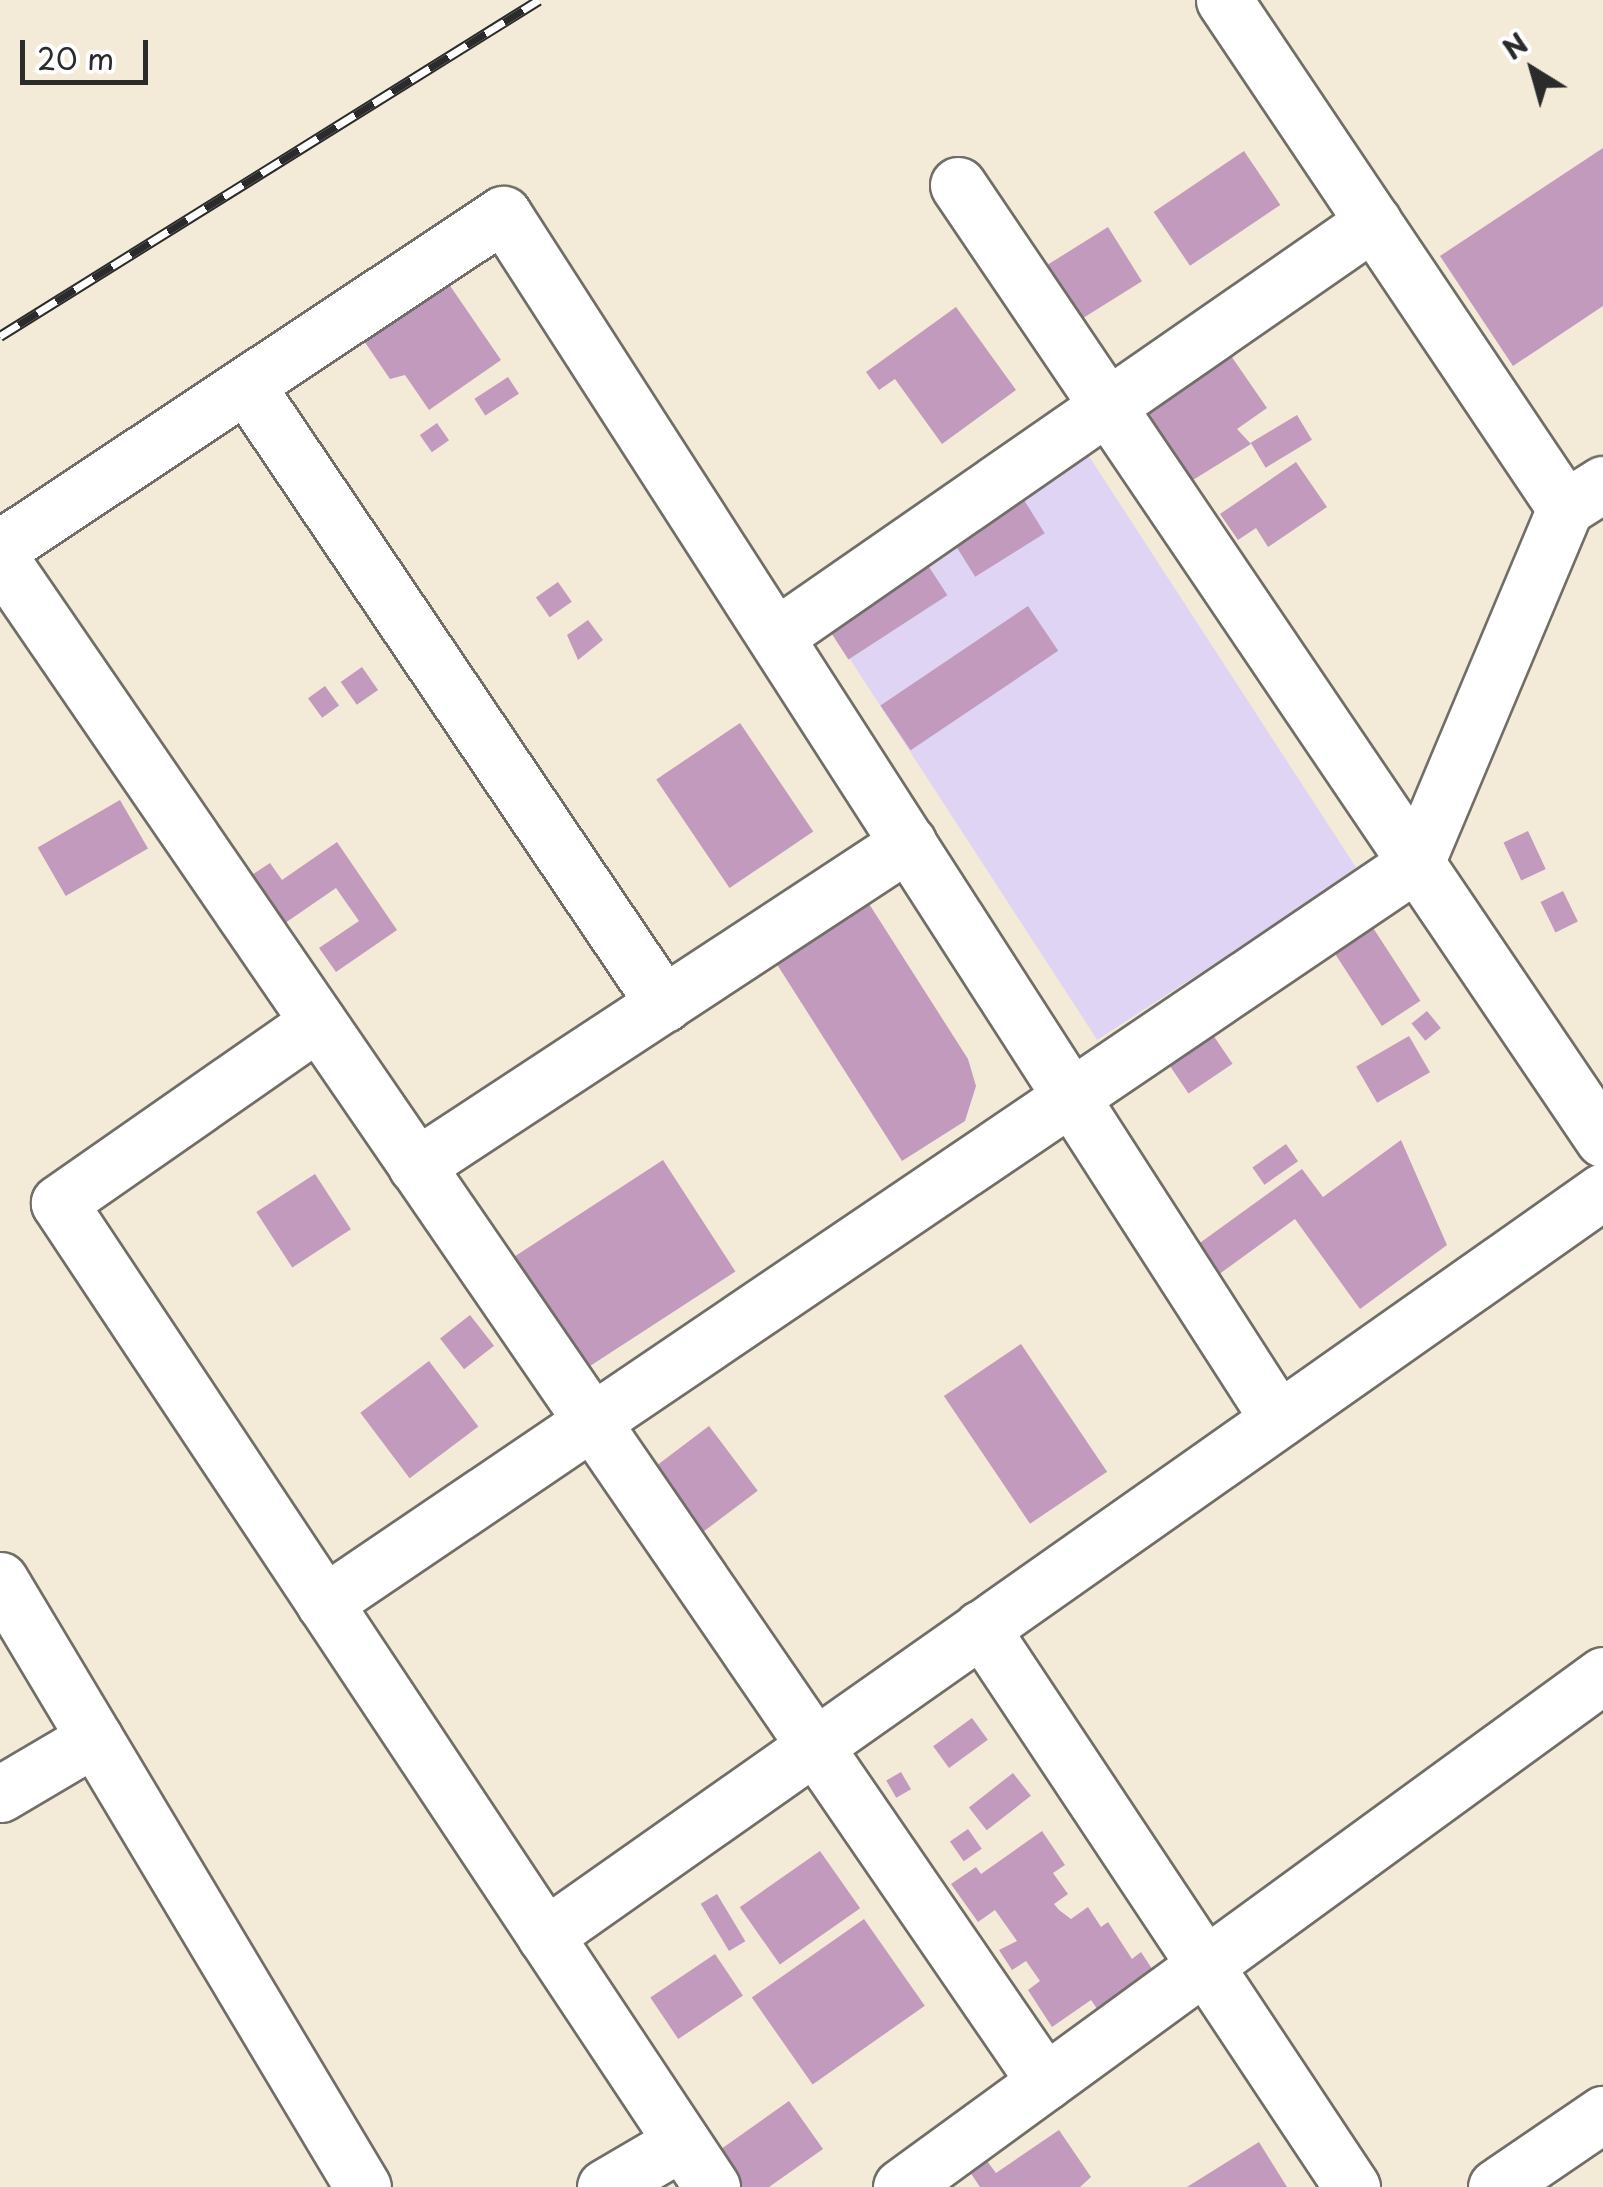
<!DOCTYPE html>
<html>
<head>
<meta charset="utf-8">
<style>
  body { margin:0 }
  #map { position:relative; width:1603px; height:2187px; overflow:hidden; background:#f3ebd7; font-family:"Playpen Sans",sans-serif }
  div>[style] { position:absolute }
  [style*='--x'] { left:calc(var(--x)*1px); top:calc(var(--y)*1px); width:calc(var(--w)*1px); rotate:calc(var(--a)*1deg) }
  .built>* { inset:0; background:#e0d4f4; transform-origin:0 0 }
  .building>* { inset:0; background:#c19abd; transform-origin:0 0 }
  .roads { filter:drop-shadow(2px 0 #716e67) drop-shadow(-2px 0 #716e67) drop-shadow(0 2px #716e67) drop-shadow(0 -2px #716e67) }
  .minor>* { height:55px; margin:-27.5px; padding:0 27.5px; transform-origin:27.5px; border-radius:27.5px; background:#fff }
  .rail>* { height:11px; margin-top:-5.5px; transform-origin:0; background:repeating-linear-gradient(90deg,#fff 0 22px,#2b2b2b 0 44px); box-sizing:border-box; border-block:2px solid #2b2b2b }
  span { translate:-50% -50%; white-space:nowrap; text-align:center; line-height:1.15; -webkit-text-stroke:8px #fff; paint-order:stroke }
  .north { position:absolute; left:1483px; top:20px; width:100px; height:100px; -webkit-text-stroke:8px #fff; paint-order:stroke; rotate:323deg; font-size:28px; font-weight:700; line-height:40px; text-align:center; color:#2b2b2b }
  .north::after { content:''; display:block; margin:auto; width:35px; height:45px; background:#2b2b2b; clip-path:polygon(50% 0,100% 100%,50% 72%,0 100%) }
  .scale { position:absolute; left:20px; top:40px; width:128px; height:45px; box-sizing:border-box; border:5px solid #2b2b2b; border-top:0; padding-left:12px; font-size:30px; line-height:35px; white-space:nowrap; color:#2b2b2b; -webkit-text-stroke:8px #fff; paint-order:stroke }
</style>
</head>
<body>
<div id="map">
  <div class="built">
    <i style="left:1083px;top:447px;width:505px;height:311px;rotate:57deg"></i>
  </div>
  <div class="building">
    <i style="clip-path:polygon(1603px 148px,1603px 306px,1513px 366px,1440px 256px)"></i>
    <i style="left:1244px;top:151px;width:65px;height:109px;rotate:56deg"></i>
    <i style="left:1108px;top:227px;width:64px;height:108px;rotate:58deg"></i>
    <i style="clip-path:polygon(444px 277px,501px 360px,429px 410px,405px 375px,390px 379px,360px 335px)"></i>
    <i style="clip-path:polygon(956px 307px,1016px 390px,942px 444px,895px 379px,879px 390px,866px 372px)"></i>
    <i style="clip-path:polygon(1227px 350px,1267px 408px,1237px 429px,1251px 444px,1164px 498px,1115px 427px)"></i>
    <i style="left:508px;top:377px;width:20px;height:40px;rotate:57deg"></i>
    <i style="left:1297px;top:415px;width:29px;height:54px;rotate:59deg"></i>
    <i style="left:437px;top:423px;width:21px;height:21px;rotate:55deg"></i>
    <i style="clip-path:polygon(1296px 462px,1327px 507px,1268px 547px,1256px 528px,1238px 540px,1220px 514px)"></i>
    <i style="left:1014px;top:484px;width:58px;height:82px;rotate:58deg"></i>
    <i style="left:918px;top:550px;width:54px;height:118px;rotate:57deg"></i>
    <i style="left:558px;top:582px;width:24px;height:27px;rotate:55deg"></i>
    <i style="left:1028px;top:606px;width:54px;height:178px;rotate:56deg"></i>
    <i style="clip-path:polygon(588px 620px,603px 640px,578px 660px,567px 635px)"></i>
    <i style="left:362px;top:667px;width:28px;height:26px;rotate:55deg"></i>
    <i style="left:325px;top:686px;width:24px;height:21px;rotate:54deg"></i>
    <i style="left:740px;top:723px;width:131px;height:101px;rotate:56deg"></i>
    <i style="left:120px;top:800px;width:56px;height:95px;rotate:60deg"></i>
    <i style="left:1528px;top:831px;width:42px;height:27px;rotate:65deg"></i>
    <i style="clip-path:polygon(337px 842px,397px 930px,336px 972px,319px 948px,359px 921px,336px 888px,259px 941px,226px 892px,270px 863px,282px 880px)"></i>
    <i style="clip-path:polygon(850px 874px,968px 1059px,976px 1086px,965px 1121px,902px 1161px,757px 933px)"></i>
    <i style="left:1563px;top:891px;width:34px;height:25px;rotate:64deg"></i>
    <i style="left:1366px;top:917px;width:100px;height:46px;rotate:57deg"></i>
    <i style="left:1427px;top:1011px;width:22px;height:20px;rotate:51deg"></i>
    <i style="left:1209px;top:1029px;width:42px;height:53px;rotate:56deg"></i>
    <i style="left:1409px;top:1036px;width:42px;height:61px;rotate:60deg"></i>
    <i style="clip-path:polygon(1401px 1140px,1447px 1245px,1360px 1309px,1295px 1219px,1218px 1275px,1197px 1245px,1302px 1169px,1323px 1197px)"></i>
    <i style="left:1286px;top:1144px;width:21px;height:41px;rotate:55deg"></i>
    <i style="left:663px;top:1160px;width:133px;height:205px;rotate:57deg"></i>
    <i style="left:315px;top:1174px;width:66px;height:70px;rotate:57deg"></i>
    <i style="left:470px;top:1315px;width:39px;height:38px;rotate:52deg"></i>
    <i style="left:1021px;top:1344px;width:154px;height:93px;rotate:56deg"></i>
    <i style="left:429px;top:1361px;width:82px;height:86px;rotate:53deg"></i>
    <i style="left:709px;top:1426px;width:81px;height:80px;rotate:53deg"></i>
    <i style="left:972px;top:1718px;width:27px;height:48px;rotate:54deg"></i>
    <i style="left:901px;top:1772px;width:20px;height:17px;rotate:60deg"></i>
    <i style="left:1013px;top:1773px;width:29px;height:56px;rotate:52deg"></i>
    <i style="left:968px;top:1829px;width:24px;height:22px;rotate:55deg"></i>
    <i style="clip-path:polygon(1042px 1831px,1065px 1865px,1053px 1873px,1068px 1894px,1054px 1904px,1059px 1910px,1071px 1919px,1088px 1907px,1101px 1927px,1108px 1922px,1132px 1959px,1141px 1952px,1156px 1975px,1100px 2013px,1091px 2000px,1052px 2027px,1028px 1990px,1040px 1981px,1026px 1961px,1012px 1970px,999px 1950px,1017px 1941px,995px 1910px,978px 1922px,951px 1884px,976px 1867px,981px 1874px)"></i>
    <i style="left:820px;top:1851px;width:70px;height:98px;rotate:55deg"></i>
    <i style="left:717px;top:1894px;width:55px;height:19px;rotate:59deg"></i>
    <i style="left:864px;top:1919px;width:106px;height:137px;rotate:55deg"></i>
    <i style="left:715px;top:1954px;width:50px;height:78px;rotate:56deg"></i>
    <i style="clip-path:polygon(789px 2101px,823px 2149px,769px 2187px,712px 2187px,697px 2166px)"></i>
    <i style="clip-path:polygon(1059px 2130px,1091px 2177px,1080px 2187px,980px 2187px,970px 2172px,987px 2161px,996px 2173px)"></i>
    <i style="clip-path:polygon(1259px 2142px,1287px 2187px,1187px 2187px)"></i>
  </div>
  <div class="roads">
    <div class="minor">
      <i style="--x:1224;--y:0;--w:612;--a:56.13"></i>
      <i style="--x:958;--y:185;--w:1152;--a:55.94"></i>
      <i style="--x:246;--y:385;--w:747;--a:55.97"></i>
      <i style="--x:0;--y:548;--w:604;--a:-33.58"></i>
      <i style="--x:503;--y:214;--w:1433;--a:57.25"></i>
      <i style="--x:0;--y:558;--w:1848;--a:55.56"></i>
      <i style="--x:776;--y:636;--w:727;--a:-34.74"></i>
      <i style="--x:318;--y:1022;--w:316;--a:145.1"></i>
      <i style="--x:59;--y:1203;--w:1181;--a:56.43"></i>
      <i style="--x:416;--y:1166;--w:589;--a:-33.29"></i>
      <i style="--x:0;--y:1580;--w:707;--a:59.12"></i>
      <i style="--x:324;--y:1603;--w:1319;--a:-34.12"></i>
      <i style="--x:1416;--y:863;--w:385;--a:-67.2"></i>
      <i style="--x:1565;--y:508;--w:45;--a:-32.3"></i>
      <i style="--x:981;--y:1628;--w:671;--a:56.43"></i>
      <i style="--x:0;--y:1794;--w:110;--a:-30.5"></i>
      <i style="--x:545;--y:1936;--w:1294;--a:-35.15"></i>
      <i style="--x:605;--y:2187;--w:89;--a:-30.3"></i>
      <i style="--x:901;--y:2187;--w:869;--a:-36.1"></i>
      <i style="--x:1496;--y:2187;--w:130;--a:-34.3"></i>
    </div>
  </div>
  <div class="rail">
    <i style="--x:0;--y:336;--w:635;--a:-31.94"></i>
  </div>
  <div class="north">N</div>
  <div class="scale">20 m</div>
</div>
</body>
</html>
